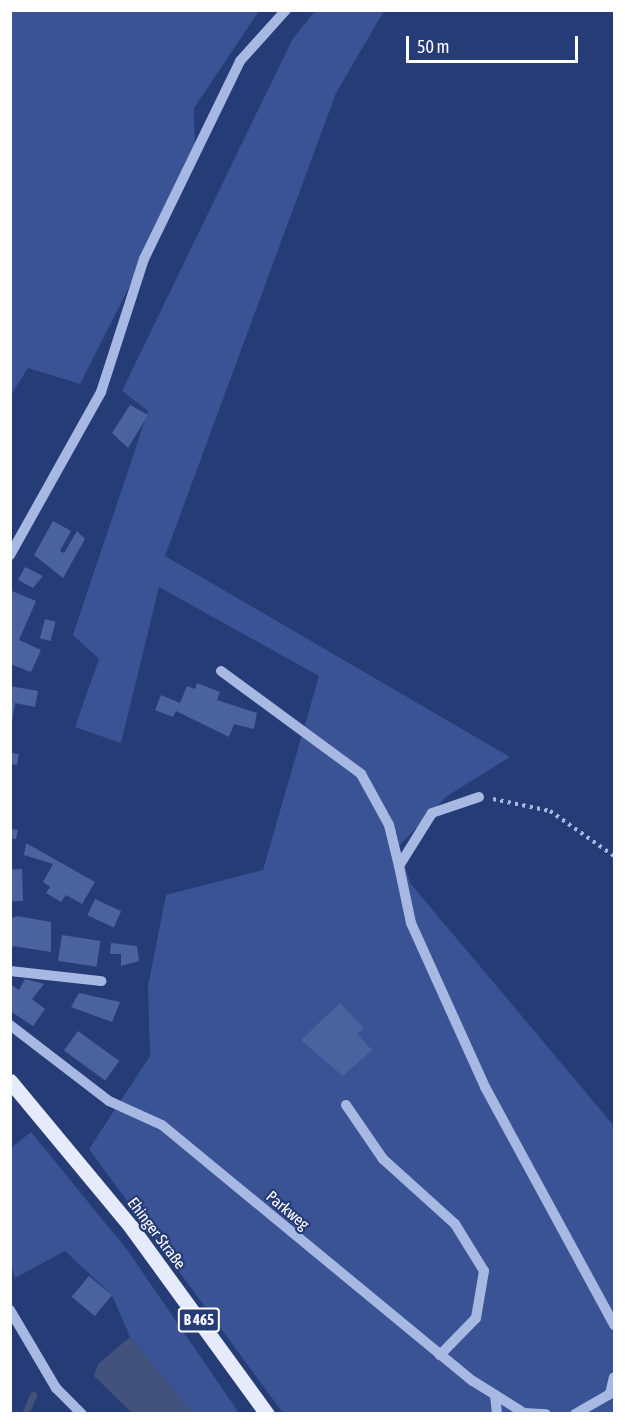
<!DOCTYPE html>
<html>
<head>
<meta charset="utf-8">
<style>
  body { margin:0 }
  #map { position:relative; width:625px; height:1424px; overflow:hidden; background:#263c77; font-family:"Asap Condensed",sans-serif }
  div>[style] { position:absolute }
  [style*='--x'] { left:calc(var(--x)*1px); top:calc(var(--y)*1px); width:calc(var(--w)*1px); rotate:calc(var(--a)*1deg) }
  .green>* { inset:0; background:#3a5394 }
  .water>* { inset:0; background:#42527d }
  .stream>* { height:7px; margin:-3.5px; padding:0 3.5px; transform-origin:3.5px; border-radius:3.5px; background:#42527d }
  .building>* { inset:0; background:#4a629e; transform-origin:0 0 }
  .path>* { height:4px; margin-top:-2px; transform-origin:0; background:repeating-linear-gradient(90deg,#a7b8e2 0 3px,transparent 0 7.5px) }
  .minor>* { height:10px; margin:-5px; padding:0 5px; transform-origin:5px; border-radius:5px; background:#a7b8e2 }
  .major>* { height:15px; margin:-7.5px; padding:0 7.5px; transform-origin:7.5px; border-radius:7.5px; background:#e6ebfc }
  span { translate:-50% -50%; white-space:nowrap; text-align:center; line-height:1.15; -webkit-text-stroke:4.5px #263c77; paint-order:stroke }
  .shield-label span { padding:2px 4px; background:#263c77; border:2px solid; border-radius:4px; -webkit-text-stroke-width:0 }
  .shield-label { font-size:15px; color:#fff; font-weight:700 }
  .street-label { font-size:16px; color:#fff }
  .frame { position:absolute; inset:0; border:12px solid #fff; pointer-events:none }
  .scale { position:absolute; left:406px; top:36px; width:172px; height:27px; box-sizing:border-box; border:3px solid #fff; border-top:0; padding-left:8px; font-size:18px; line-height:21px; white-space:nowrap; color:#fff; -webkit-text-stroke:4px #263c77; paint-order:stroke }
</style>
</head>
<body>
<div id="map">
  <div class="green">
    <i style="clip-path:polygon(11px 11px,259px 11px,194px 108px,195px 157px,80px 384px,28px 368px,11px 395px)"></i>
    <i style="clip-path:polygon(315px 11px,384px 11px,336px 93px,165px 556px,510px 757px,447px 796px,399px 846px,410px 883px,614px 1126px,614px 1413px,283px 1413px,89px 1149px,150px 1056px,148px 986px,166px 895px,263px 870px,319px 676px,159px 587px,121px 743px,75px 727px,99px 659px,73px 635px,148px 411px,122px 391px,292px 40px)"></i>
    <i style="clip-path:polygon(31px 1132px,128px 1251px,239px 1413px,193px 1413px,130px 1337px,112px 1295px,65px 1251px,15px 1278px,11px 1265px,11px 1148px)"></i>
  </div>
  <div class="water">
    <i style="clip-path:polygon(130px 1337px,193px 1413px,132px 1413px,94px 1376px,98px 1364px)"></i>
  </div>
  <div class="stream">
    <i style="--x:25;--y:1414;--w:21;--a:-67"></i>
  </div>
  <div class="building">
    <i style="clip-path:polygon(130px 405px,148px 415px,128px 448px,112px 433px)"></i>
    <i style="clip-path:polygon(53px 521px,71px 531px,60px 551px,64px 553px,77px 531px,85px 539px,63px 578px,34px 555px)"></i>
    <i style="clip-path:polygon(25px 567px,43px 576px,33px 588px,18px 580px)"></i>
    <i style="clip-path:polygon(12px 591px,36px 601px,19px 640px,41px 650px,31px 672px,10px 664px)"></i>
    <i style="left:45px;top:619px;width:11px;height:20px;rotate:15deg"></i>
    <i style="clip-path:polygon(197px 683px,220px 692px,217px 700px,257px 713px,254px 729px,234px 724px,229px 737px,176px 711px,173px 717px,155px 710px,161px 695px,180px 703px,187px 686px,195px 689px)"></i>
    <i style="clip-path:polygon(10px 686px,38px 691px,35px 707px,15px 703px,12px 721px)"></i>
    <i style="clip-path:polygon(10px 753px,19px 754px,17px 765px,10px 764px)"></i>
    <i style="clip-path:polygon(10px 829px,18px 830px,16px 839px,10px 838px)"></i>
    <i style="clip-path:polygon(26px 843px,95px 882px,82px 904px,66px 895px,61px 902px,46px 893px,50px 887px,43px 882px,53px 864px,24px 855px)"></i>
    <i style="left:22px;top:869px;width:32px;height:12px;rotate:88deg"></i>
    <i style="left:95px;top:899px;width:29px;height:18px;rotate:25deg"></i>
    <i style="clip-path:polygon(17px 916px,51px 922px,51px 952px,13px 946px,10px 953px,10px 919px)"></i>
    <i style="left:62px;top:935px;width:39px;height:26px;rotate:9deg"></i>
    <i style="clip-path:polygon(111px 943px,137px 946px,139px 961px,121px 966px,121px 954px,110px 954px)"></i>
    <i style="clip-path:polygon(25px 979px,44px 984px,32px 999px,45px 1009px,33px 1026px,10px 1011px,10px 984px,19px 990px)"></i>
    <i style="clip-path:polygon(79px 993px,120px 1002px,112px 1022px,71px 1007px)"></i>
    <i style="clip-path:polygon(340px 1003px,364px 1028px,357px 1034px,372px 1050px,343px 1076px,301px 1040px)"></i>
    <i style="left:78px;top:1031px;width:51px;height:24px;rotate:36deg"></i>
    <i style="left:89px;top:1276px;width:30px;height:27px;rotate:40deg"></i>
  </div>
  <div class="path">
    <i style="--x:493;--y:799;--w:58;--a:11.9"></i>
    <i style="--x:550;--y:811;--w:78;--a:35.1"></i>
  </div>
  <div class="minor">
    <i style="--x:10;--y:555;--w:187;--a:-60.8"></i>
    <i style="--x:101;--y:392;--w:140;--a:-72.1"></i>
    <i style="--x:144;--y:259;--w:220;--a:-64.1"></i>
    <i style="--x:240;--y:61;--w:69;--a:-48"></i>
    <i style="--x:221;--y:671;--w:174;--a:36.3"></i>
    <i style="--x:361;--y:774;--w:58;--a:61.2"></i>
    <i style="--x:389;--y:825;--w:42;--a:76.3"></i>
    <i style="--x:479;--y:797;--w:50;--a:161.2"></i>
    <i style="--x:432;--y:813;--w:62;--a:121.9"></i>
    <i style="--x:399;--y:866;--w:58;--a:78.1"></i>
    <i style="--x:411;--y:923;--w:180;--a:65.7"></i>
    <i style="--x:485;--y:1087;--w:271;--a:61.5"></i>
    <i style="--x:10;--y:971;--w:92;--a:6.3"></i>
    <i style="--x:10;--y:1025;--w:125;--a:37.5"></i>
    <i style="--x:109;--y:1101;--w:58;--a:24.4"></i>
    <i style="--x:162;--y:1125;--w:403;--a:39.5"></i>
    <i style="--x:473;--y:1381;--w:60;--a:32.1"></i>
    <i style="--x:524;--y:1413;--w:22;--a:3"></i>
    <i style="--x:346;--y:1105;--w:65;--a:55.6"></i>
    <i style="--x:383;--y:1159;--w:97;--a:42.1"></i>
    <i style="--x:455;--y:1224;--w:55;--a:58.3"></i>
    <i style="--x:484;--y:1271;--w:48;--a:99.7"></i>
    <i style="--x:476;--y:1318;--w:52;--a:134.2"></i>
    <i style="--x:10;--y:1310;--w:91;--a:59.5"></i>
    <i style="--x:56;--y:1388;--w:37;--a:45"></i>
    <i style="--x:495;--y:1395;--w:19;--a:84"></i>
    <i style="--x:575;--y:1414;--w:40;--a:-29.7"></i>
    <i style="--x:610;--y:1394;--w:17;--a:-77"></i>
  </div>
  <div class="major">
    <i style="--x:10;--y:1081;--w:190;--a:50.3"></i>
    <i style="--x:131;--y:1227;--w:231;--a:54"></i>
  </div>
  <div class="shield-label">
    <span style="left:199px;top:1320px">B 465</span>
  </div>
  <div class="street-label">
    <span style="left:288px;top:1210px;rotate:40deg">Parkweg</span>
    <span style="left:157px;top:1233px;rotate:53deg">Ehinger Straße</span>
  </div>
  <div class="frame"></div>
  <div class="scale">50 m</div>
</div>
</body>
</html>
